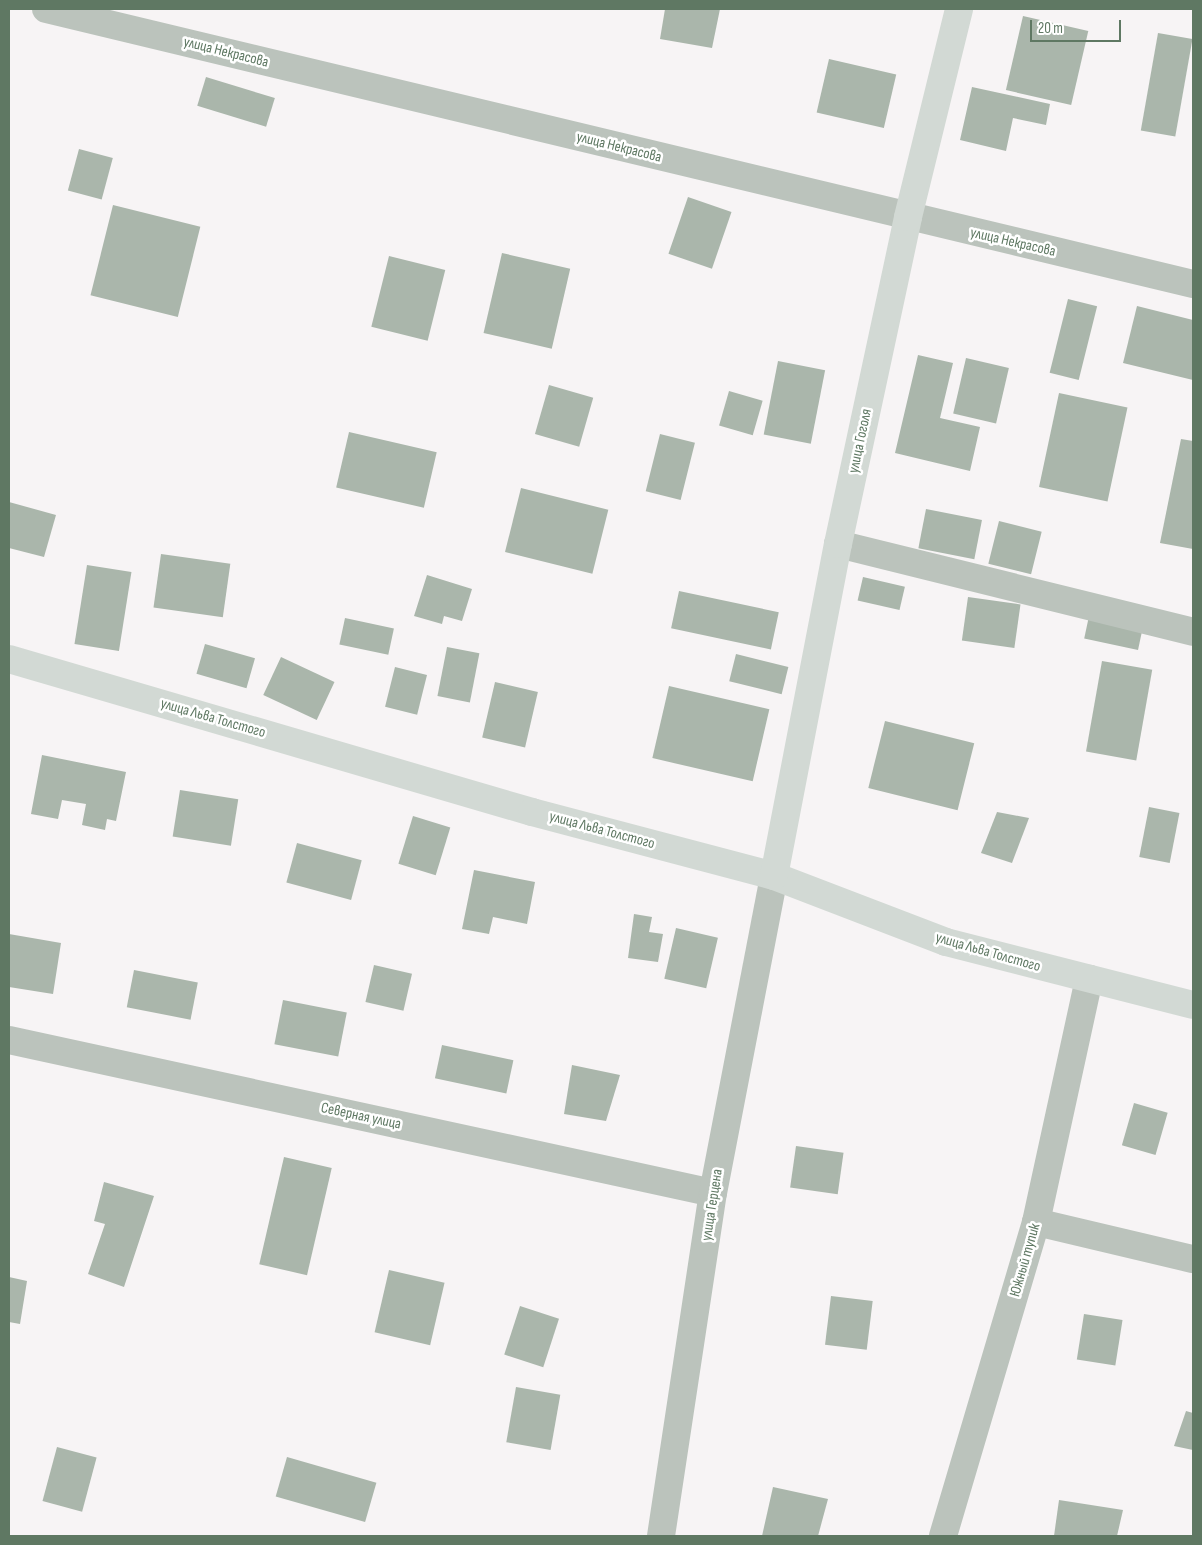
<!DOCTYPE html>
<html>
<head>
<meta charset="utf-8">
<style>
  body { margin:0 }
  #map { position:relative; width:1202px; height:1545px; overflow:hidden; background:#f7f4f5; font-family:"Sofia Sans Condensed",sans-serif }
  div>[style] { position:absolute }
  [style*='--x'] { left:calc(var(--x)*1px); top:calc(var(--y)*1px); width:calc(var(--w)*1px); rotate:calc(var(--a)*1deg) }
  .building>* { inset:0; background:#aab6ab; transform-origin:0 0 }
  .street>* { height:28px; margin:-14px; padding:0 14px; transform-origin:14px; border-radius:14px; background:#bbc3bc }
  .secondary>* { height:28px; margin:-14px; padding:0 14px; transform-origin:14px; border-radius:14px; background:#d2d9d4 }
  span { translate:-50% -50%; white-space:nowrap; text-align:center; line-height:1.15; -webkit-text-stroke:5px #fff; paint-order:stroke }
  .street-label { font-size:15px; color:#5f7863 }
  .frame { position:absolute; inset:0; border:10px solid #5f7863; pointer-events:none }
  .scale { position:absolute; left:1030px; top:20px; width:91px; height:22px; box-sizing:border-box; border:2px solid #5f7863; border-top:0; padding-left:6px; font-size:15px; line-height:18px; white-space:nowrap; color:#5f7863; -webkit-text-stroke:4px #fff; paint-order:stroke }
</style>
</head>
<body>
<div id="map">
  <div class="building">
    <i style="clip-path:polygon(665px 9px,720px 9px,712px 48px,660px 39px)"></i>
    <i style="left:1023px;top:16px;width:67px;height:76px;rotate:13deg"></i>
    <i style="left:1158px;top:33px;width:35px;height:99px;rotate:10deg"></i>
    <i style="left:829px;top:59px;width:69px;height:55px;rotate:13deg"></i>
    <i style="left:206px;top:77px;width:72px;height:30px;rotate:17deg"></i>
    <i style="clip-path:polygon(972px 87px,1050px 104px,1046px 125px,1013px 118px,1006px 151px,960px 140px)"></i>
    <i style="left:79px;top:149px;width:35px;height:43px;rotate:15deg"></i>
    <i style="left:688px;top:197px;width:46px;height:60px;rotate:19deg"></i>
    <i style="left:113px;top:205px;width:90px;height:93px;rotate:14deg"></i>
    <i style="left:502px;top:253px;width:70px;height:82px;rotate:13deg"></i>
    <i style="left:389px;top:256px;width:58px;height:73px;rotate:14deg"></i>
    <i style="left:1068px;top:299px;width:30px;height:76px;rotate:14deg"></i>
    <i style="clip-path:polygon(1137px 306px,1193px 320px,1193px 380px,1123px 363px)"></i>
    <i style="clip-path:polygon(918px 355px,953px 363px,940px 418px,980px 427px,970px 471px,895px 453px)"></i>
    <i style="left:966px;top:358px;width:44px;height:57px;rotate:13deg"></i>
    <i style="left:778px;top:361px;width:48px;height:75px;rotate:11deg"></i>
    <i style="left:549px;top:385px;width:46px;height:51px;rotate:16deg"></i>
    <i style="left:729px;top:391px;width:35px;height:36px;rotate:16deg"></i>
    <i style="left:1059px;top:393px;width:70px;height:96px;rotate:12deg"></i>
    <i style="left:349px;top:432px;width:90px;height:57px;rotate:13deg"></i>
    <i style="left:660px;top:434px;width:36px;height:59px;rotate:14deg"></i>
    <i style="clip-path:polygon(1181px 439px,1193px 441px,1193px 549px,1160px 543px)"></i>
    <i style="left:521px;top:488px;width:90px;height:66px;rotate:14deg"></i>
    <i style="clip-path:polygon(9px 502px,56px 515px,44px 557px,9px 548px)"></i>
    <i style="left:926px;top:509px;width:57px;height:40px;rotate:11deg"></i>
    <i style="left:999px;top:521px;width:44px;height:44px;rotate:14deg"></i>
    <i style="left:161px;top:554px;width:70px;height:54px;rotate:8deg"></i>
    <i style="left:87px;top:565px;width:45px;height:80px;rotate:9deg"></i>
    <i style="clip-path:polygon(427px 575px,472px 589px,462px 621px,444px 616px,442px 624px,414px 616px)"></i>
    <i style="left:863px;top:577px;width:43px;height:24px;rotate:13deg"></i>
    <i style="left:679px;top:591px;width:102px;height:38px;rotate:12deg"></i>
    <i style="left:968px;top:597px;width:53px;height:44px;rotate:8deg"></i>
    <i style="left:1089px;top:616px;width:55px;height:23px;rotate:12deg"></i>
    <i style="left:345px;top:618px;width:50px;height:27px;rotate:12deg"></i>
    <i style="left:205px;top:644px;width:52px;height:31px;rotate:16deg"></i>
    <i style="left:447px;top:647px;width:33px;height:50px;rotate:11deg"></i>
    <i style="left:736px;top:654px;width:54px;height:28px;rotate:14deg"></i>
    <i style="left:281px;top:657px;width:59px;height:42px;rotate:25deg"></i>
    <i style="left:1102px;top:661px;width:51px;height:92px;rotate:10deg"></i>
    <i style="left:395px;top:667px;width:33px;height:41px;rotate:14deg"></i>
    <i style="left:495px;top:682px;width:44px;height:57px;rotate:13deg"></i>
    <i style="left:669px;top:686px;width:103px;height:74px;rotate:13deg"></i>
    <i style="left:885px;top:721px;width:92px;height:69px;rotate:14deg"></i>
    <i style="clip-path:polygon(42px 755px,126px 772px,116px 821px,107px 819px,105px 830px,82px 825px,86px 804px,62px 800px,58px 819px,31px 814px)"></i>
    <i style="left:180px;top:790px;width:59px;height:47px;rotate:9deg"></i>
    <i style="left:1149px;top:807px;width:31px;height:51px;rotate:11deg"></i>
    <i style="clip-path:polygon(997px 812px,1029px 818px,1012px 863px,981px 853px)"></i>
    <i style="left:413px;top:816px;width:39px;height:50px;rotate:17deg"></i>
    <i style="left:297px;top:843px;width:67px;height:41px;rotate:15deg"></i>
    <i style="clip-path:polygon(474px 870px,535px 882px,527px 924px,493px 917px,489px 934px,462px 929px)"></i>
    <i style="clip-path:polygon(634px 914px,652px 917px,649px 932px,663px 934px,658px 962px,628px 958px)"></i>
    <i style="left:676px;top:928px;width:43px;height:52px;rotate:13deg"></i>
    <i style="clip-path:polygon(9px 934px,61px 943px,53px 994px,9px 987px)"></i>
    <i style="left:374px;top:965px;width:39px;height:38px;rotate:13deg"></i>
    <i style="left:134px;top:970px;width:65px;height:38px;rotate:11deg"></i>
    <i style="left:283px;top:1000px;width:65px;height:45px;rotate:11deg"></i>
    <i style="left:442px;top:1045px;width:73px;height:34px;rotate:12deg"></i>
    <i style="clip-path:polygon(572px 1065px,620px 1075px,606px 1121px,564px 1114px)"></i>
    <i style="left:1134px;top:1103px;width:35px;height:44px;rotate:16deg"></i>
    <i style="left:796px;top:1146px;width:48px;height:42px;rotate:8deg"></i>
    <i style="left:284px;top:1157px;width:49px;height:110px;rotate:13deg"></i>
    <i style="clip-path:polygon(104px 1182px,154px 1196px,124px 1287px,88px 1274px,105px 1224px,94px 1221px)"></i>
    <i style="left:389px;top:1270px;width:57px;height:64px;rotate:13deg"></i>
    <i style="clip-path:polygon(9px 1277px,27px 1281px,20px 1324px,9px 1322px)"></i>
    <i style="left:831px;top:1296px;width:42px;height:49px;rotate:7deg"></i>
    <i style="left:520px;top:1306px;width:41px;height:51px;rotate:18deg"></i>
    <i style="left:1084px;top:1314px;width:39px;height:46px;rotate:9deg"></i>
    <i style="left:516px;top:1387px;width:45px;height:56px;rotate:10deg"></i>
    <i style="clip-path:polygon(1186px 1411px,1193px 1413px,1193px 1450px,1174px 1446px)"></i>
    <i style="left:57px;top:1447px;width:41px;height:56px;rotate:15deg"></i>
    <i style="left:287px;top:1457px;width:93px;height:41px;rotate:16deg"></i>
    <i style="clip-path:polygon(773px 1487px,828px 1499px,818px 1536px,762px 1536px)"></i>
    <i style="clip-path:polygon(1059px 1500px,1123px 1510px,1117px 1536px,1054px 1536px)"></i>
  </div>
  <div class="street">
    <i style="--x:46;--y:9;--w:1180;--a:13.48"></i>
    <i style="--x:838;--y:544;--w:366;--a:13.9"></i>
    <i style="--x:9;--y:1040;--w:720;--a:12.26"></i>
    <i style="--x:1036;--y:1222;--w:161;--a:13.3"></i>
    <i style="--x:661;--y:1536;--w:347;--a:-81.4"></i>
    <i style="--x:713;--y:1193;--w:323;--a:-79.1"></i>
    <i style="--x:943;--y:1536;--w:327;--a:-73.5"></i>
    <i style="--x:1036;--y:1222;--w:249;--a:-77.7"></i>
  </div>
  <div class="secondary">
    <i style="--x:9;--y:659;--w:545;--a:16.31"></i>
    <i style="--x:532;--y:812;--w:250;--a:14.8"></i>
    <i style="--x:774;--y:876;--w:184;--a:21"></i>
    <i style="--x:946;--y:942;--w:255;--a:14.3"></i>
    <i style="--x:774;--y:876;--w:338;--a:-79.1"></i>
    <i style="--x:838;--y:544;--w:334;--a:-77.9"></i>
    <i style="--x:908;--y:217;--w:214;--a:-76.2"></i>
  </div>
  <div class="street-label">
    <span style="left:226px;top:52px;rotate:14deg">улица Некрасова</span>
    <span style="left:619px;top:147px;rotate:14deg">улица Некрасова</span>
    <span style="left:1013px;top:242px;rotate:13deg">улица Некрасова</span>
    <span style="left:860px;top:441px;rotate:-78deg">улица Гоголя</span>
    <span style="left:213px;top:718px;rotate:16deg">улица Льва Толстого</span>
    <span style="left:602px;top:830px;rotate:15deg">улица Льва Толстого</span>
    <span style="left:988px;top:952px;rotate:16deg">улица Льва Толстого</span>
    <span style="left:361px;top:1116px;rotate:12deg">Северная улица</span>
    <span style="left:712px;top:1205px;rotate:-81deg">улица Герцена</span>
    <span style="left:1025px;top:1260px;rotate:-74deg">Южный тупик</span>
  </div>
  <div class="frame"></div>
  <div class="scale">20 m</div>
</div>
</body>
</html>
